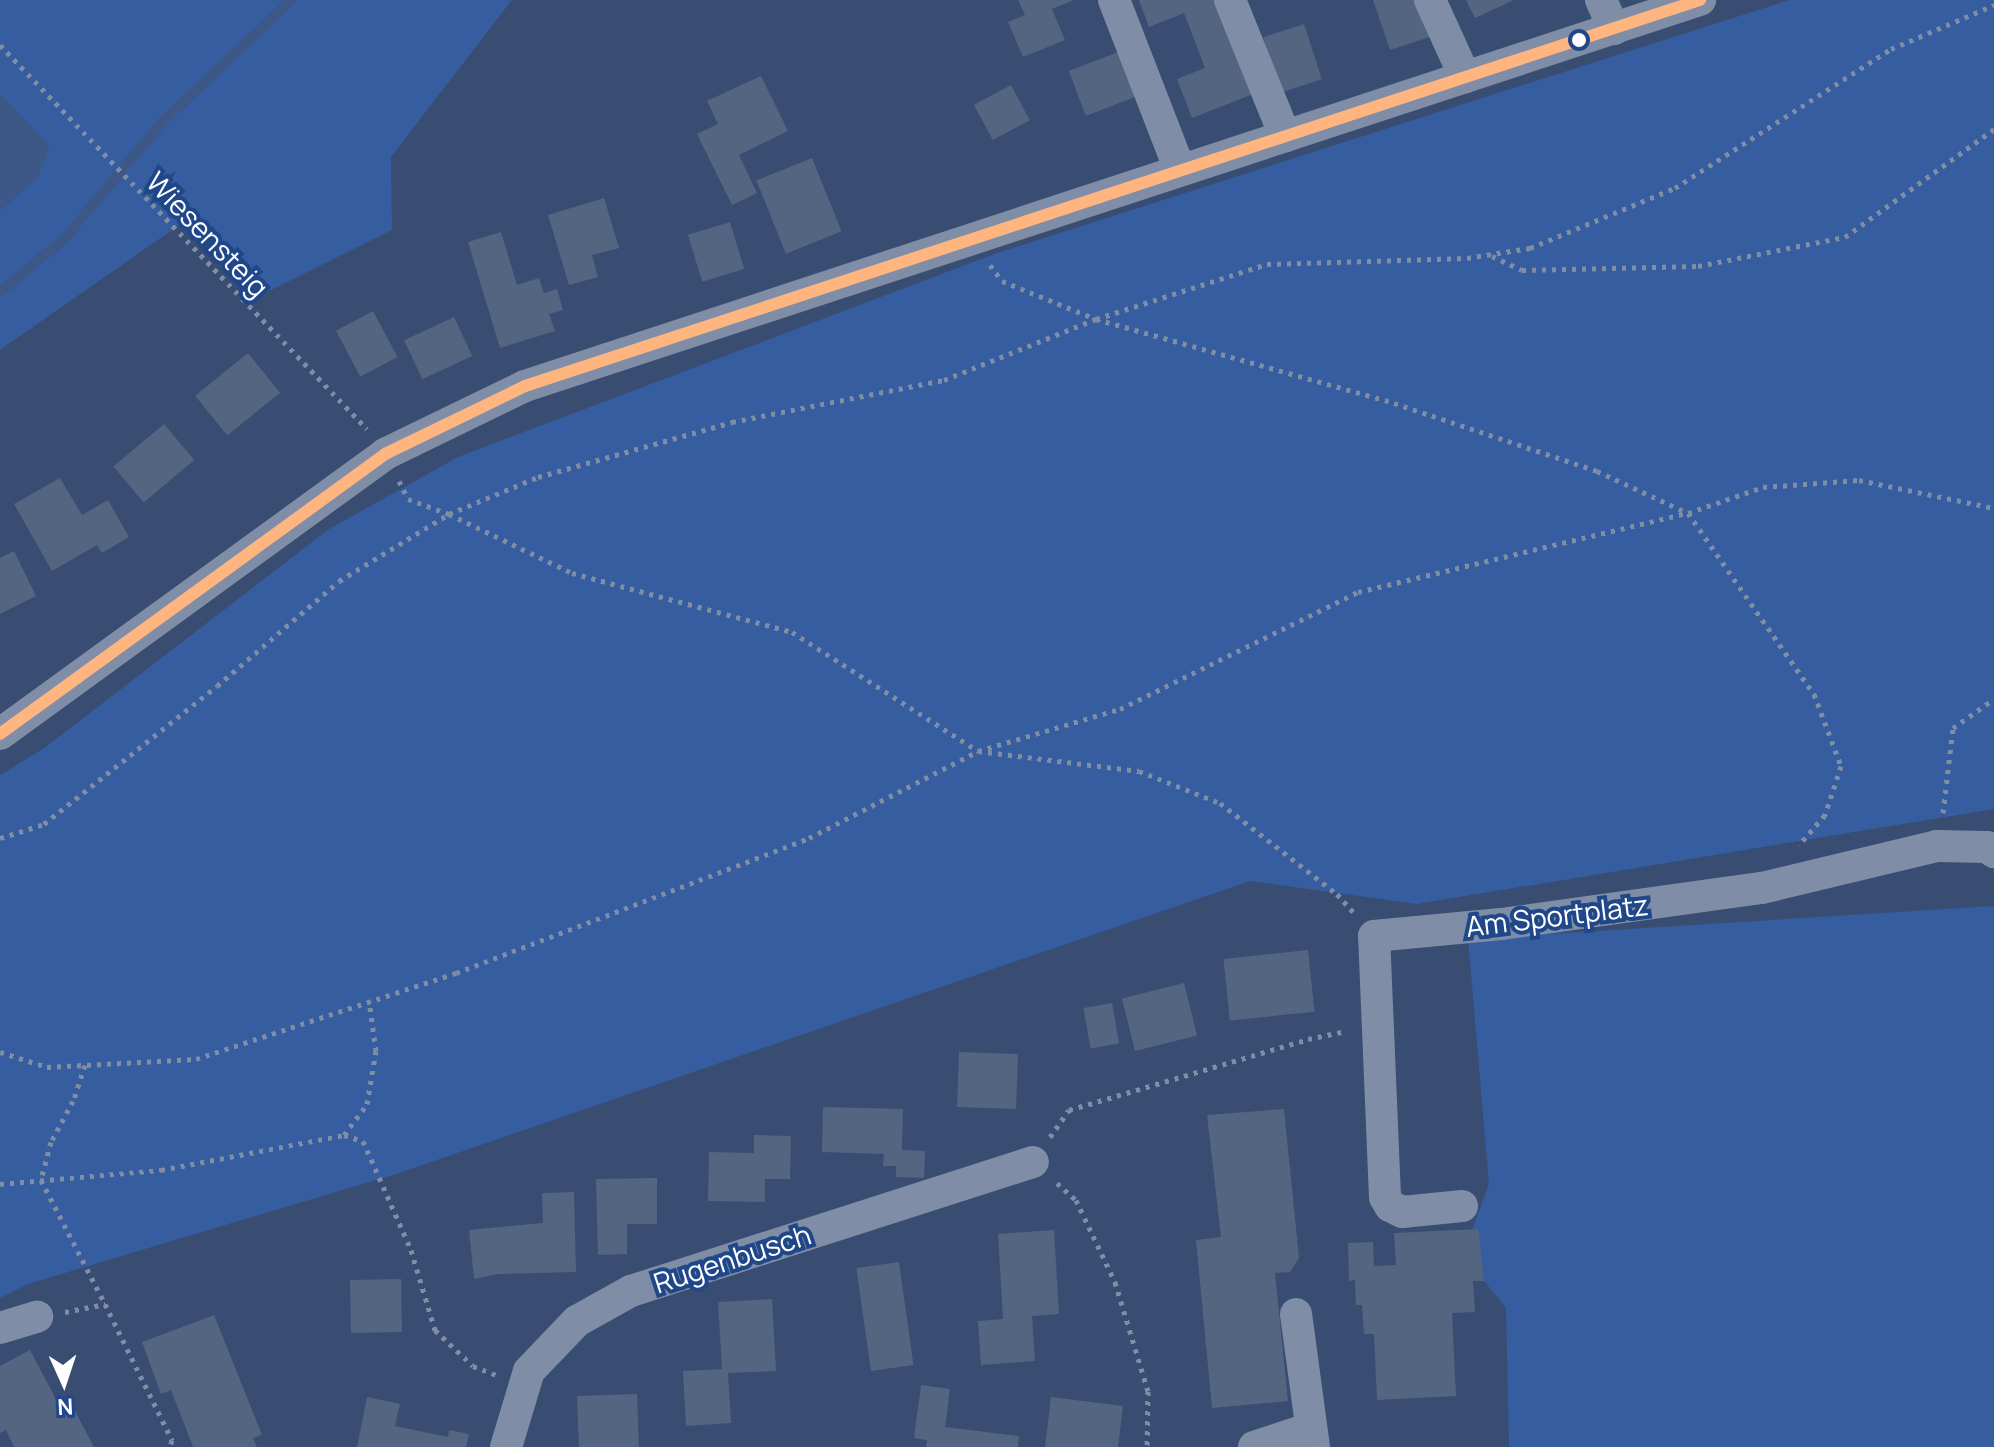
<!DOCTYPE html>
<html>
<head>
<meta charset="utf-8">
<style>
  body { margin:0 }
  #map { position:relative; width:1994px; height:1447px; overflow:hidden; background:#384d71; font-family:Manrope,sans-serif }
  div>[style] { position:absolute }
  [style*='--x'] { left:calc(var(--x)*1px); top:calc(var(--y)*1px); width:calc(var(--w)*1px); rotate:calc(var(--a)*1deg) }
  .green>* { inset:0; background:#355d9f }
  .water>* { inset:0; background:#3d5887 }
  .stream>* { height:10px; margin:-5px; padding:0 5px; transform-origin:5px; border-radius:5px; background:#3d5887 }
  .building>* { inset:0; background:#546582; transform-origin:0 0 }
  .path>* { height:5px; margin-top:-2.5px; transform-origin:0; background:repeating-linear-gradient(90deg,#7f8ea6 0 4px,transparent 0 10px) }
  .minor>* { height:32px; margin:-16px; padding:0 16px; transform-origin:16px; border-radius:16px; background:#7f8ea6 }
  .bus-1>* { height:12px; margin:-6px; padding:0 6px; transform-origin:6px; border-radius:6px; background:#ffb580 }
  .dots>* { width:22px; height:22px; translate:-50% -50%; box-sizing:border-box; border:4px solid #204789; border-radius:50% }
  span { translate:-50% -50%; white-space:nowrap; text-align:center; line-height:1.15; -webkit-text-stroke:8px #204789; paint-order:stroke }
  .street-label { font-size:28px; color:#fff }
  .north { position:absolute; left:24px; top:1343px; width:80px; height:80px; -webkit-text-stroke:6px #204789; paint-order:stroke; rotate:177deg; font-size:22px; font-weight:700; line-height:32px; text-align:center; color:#fff }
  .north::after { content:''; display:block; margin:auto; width:28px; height:36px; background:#fff; clip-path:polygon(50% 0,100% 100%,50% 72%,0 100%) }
</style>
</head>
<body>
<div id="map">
  <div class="green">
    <i style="clip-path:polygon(0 0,512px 0,391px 157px,392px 230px,267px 292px,195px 214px,0 350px,0 210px,38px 177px,49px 145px,0 94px)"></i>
    <i style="clip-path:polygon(1789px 0,1994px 0,1994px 809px,1417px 904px,1250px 881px,396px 1174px,28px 1284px,0 1298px,0 775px,43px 749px,329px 529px,458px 457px,997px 253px)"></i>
    <i style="clip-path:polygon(1994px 906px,1994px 1447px,1509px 1447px,1506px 1308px,1484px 1281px,1479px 1229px,1472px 1230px,1489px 1184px,1468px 939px)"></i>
  </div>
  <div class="water">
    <i style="clip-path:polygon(0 94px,49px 144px,38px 177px,0 210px)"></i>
  </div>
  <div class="stream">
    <i style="--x:0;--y:292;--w:85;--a:-39.7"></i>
    <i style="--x:65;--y:238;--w:154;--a:-50"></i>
    <i style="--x:164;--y:120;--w:175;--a:-43.2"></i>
  </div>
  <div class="building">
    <i style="clip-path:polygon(1018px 0,1074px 0,1052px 9px,1065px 40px,1023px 57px,1008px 22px,1025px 15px)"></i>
    <i style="clip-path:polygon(1139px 0,1216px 0,1253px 94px,1192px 118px,1177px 79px,1205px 68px,1184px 13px,1149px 27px)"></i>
    <i style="clip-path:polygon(1373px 0,1421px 0,1433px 36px,1390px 50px)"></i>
    <i style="clip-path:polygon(1466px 0,1514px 0,1475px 18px)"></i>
    <i style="left:1304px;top:24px;width:58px;height:43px;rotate:72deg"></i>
    <i style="left:1121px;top:51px;width:48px;height:56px;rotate:69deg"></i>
    <i style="clip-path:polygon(761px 76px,788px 131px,739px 155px,757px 193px,732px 205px,697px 134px,718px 124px,707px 101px)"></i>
    <i style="left:1011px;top:85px;width:40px;height:42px;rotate:62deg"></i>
    <i style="left:812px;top:158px;width:79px;height:60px;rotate:68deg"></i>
    <i style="clip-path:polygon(604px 198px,619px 248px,592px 255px,598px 277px,569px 285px,548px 215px)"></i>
    <i style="left:730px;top:222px;width:49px;height:44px;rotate:73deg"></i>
    <i style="clip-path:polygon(501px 232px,517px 285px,539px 278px,544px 293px,557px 289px,563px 310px,549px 314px,555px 331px,500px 348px,468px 242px)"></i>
    <i style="left:373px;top:311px;width:52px;height:42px;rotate:62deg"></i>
    <i style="left:454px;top:317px;width:43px;height:55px;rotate:65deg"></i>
    <i style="left:248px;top:353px;width:51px;height:68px;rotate:51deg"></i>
    <i style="left:164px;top:424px;width:47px;height:66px;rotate:50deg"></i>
    <i style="clip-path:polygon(60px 478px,82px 515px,108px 500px,129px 537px,102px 553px,97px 545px,52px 571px,14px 504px)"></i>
    <i style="clip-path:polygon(14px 551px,36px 596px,0 614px,0 558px)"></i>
    <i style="left:1308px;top:950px;width:62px;height:85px;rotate:84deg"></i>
    <i style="left:1184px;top:983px;width:54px;height:64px;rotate:76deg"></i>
    <i style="left:1112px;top:1003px;width:41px;height:29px;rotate:80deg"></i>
    <i style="left:959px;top:1052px;width:59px;height:55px;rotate:2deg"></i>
    <i style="clip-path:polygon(823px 1107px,903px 1109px,902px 1150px,925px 1151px,924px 1178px,896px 1177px,896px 1166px,883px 1166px,884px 1154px,822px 1152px)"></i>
    <i style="clip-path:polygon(1284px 1109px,1299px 1258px,1290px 1272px,1275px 1273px,1288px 1401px,1212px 1408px,1196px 1240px,1221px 1237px,1207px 1115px)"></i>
    <i style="clip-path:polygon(754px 1135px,791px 1136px,790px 1179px,765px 1179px,765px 1202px,708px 1201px,709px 1152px,754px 1153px)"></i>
    <i style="clip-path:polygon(657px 1178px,657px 1224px,627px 1224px,627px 1254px,598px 1255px,596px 1179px)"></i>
    <i style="clip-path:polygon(574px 1192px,576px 1272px,499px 1274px,474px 1279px,469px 1230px,543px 1223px,542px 1193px)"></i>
    <i style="clip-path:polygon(1479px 1229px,1484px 1281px,1473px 1281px,1475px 1312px,1452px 1313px,1456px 1396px,1377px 1400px,1374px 1334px,1364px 1334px,1362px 1305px,1356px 1305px,1355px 1280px,1349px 1281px,1348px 1243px,1373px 1242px,1374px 1266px,1396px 1265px,1394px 1233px)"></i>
    <i style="clip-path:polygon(1054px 1230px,1059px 1314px,1032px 1316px,1035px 1361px,981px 1365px,978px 1321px,1003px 1319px,998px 1234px)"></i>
    <i style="left:899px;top:1262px;width:104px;height:43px;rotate:82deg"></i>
    <i style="left:401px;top:1279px;width:53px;height:51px;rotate:89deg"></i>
    <i style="clip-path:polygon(772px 1299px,776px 1371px,728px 1373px,731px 1423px,686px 1426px,683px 1371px,722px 1369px,718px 1302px)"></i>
    <i style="clip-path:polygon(214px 1315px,262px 1435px,253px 1438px,257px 1447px,193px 1447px,171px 1390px,161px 1394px,142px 1342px)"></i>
    <i style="clip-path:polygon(30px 1350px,58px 1403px,68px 1398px,94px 1447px,14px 1447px,6px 1430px,0 1433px,0 1366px)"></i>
    <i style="clip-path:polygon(921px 1385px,950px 1389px,945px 1427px,1019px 1436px,1018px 1447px,926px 1447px,927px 1440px,914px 1438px)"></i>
    <i style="left:637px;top:1394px;width:53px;height:60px;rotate:88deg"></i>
    <i style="clip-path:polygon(367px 1397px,400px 1404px,395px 1426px,448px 1437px,449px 1430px,469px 1434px,466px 1447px,357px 1447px)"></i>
    <i style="clip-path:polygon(1051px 1397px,1123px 1406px,1118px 1447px,1045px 1447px)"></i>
  </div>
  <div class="path">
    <i style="--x:0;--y:45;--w:531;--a:46.3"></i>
    <i style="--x:1492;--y:256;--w:33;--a:25"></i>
    <i style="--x:1522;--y:270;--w:176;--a:-1.3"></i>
    <i style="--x:1698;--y:266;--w:150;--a:-11.2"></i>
    <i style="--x:1845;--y:237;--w:184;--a:-35.9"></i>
    <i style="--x:990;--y:265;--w:20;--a:53"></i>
    <i style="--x:1002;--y:281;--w:101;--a:22"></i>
    <i style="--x:1096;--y:319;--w:310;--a:15.7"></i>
    <i style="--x:1394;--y:403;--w:214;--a:18.5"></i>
    <i style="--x:1597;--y:471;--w:100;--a:24.8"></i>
    <i style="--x:1688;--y:513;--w:221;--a:55.2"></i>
    <i style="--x:1814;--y:694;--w:77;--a:69.4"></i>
    <i style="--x:1841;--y:766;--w:52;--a:108.1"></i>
    <i style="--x:1825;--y:815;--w:40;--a:131"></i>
    <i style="--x:399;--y:481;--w:20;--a:63"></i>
    <i style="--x:408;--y:499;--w:44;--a:20.1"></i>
    <i style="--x:449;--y:514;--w:136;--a:25.6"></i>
    <i style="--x:572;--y:573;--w:228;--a:15"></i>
    <i style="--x:792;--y:632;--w:221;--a:32.6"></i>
    <i style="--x:978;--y:751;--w:162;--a:7.1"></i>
    <i style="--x:1139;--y:771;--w:87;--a:21.6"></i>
    <i style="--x:1220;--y:803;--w:148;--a:37.9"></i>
    <i style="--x:1337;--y:894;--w:24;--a:48"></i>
    <i style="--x:1943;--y:813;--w:86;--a:-83.3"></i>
    <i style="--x:1953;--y:728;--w:50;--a:-35.3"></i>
    <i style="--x:0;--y:838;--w:46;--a:-17.7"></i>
    <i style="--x:44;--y:824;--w:221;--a:-38.6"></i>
    <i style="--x:217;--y:686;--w:161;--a:-40.7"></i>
    <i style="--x:339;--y:581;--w:129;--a:-31.3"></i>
    <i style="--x:449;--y:514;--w:96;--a:-22.6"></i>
    <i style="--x:538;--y:477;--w:202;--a:-15.8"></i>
    <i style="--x:732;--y:422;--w:216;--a:-11.2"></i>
    <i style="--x:944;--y:380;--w:164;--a:-21.9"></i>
    <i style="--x:1096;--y:319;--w:180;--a:-17.8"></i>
    <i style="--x:1267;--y:264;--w:200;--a:-1.7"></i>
    <i style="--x:1467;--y:258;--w:64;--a:-9"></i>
    <i style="--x:1530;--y:248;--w:157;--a:-22.5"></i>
    <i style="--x:1675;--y:188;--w:257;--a:-32.8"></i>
    <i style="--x:1891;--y:49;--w:112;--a:-23.1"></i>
    <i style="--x:0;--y:1052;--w:49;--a:17.7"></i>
    <i style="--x:47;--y:1067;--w:149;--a:-3.1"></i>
    <i style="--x:196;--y:1059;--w:274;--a:-18.3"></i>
    <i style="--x:456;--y:973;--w:378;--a:-20.9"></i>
    <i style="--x:809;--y:838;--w:190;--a:-27.2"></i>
    <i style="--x:978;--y:751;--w:148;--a:-16.5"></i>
    <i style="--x:1120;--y:709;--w:265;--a:-26.2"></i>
    <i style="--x:1358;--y:592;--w:339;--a:-13.5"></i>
    <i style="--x:1688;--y:513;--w:79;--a:-19.1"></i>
    <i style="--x:1763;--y:487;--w:96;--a:-4.2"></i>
    <i style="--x:1859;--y:480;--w:138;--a:11.7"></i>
    <i style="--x:85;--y:1065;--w:38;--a:108"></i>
    <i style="--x:73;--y:1101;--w:47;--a:118.2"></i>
    <i style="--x:51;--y:1142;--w:39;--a:105"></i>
    <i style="--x:41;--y:1180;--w:140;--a:62.7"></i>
    <i style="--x:344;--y:1135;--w:39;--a:-53"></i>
    <i style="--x:367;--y:1104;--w:54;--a:-80.4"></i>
    <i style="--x:376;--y:1051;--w:51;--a:-97.8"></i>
    <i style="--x:1050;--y:1137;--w:33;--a:-55"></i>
    <i style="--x:1069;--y:1110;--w:249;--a:-16.5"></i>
    <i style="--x:1308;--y:1039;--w:40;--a:-12"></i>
    <i style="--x:1057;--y:1183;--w:25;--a:42"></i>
    <i style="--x:1076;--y:1200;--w:91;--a:64.6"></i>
    <i style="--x:1115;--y:1282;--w:114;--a:73.2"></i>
    <i style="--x:1148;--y:1391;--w:56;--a:91"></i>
    <i style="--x:0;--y:1184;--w:162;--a:-5"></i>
    <i style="--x:161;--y:1170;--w:186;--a:-10.8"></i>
    <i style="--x:344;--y:1135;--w:20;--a:18"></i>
    <i style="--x:363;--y:1141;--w:119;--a:66.2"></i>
    <i style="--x:411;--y:1250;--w:84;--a:73.3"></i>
    <i style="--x:435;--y:1330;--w:52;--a:43.5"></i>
    <i style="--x:473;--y:1366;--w:25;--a:21"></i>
    <i style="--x:65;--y:1312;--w:41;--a:-11.3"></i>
    <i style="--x:105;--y:1304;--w:152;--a:63.8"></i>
    <i style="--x:172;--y:1440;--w:7;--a:106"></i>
  </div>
  <div class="minor">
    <i style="--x:1114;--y:0;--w:182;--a:68.8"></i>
    <i style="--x:1230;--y:0;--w:147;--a:68"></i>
    <i style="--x:1430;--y:0;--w:85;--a:65.6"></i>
    <i style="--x:1601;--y:0;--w:32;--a:66"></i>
    <i style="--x:0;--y:734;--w:476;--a:-36"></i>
    <i style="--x:385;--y:454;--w:156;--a:-25.9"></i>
    <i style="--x:525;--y:386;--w:1237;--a:-18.19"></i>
    <i style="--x:1462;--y:1206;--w:60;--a:174.3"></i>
    <i style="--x:1402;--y:1212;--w:13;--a:-153"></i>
    <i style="--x:1390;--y:1206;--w:10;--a:-119"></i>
    <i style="--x:1385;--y:1197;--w:261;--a:-92.4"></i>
    <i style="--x:1374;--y:936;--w:128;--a:-5.4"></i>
    <i style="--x:1501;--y:924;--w:263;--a:-7.9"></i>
    <i style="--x:1762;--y:888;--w:180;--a:-13.5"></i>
    <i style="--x:1937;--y:846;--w:50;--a:1.1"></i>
    <i style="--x:1987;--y:847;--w:9;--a:36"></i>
    <i style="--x:1296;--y:1314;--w:134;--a:82.3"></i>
    <i style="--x:0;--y:1328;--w:39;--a:-17"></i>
    <i style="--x:506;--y:1447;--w:79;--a:-73.2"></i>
    <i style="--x:529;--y:1371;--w:69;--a:-46.2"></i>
    <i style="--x:577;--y:1321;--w:62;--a:-29.1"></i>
    <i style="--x:631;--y:1291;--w:422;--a:-17.8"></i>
    <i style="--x:1254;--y:1447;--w:60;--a:-18.4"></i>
  </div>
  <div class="bus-1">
    <i style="--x:0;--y:734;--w:476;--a:-36"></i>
    <i style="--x:385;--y:454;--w:156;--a:-25.9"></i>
    <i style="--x:525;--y:386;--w:1237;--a:-18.19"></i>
  </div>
  <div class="dots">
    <i style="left:1579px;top:40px;background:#fff"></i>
  </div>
  <div class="street-label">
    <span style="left:208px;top:234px;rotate:46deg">Wiesensteig</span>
    <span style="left:1557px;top:915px;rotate:-7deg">Am Sportplatz</span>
    <span style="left:732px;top:1258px;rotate:-18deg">Rugenbusch</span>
  </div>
  <div class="north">N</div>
</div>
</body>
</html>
